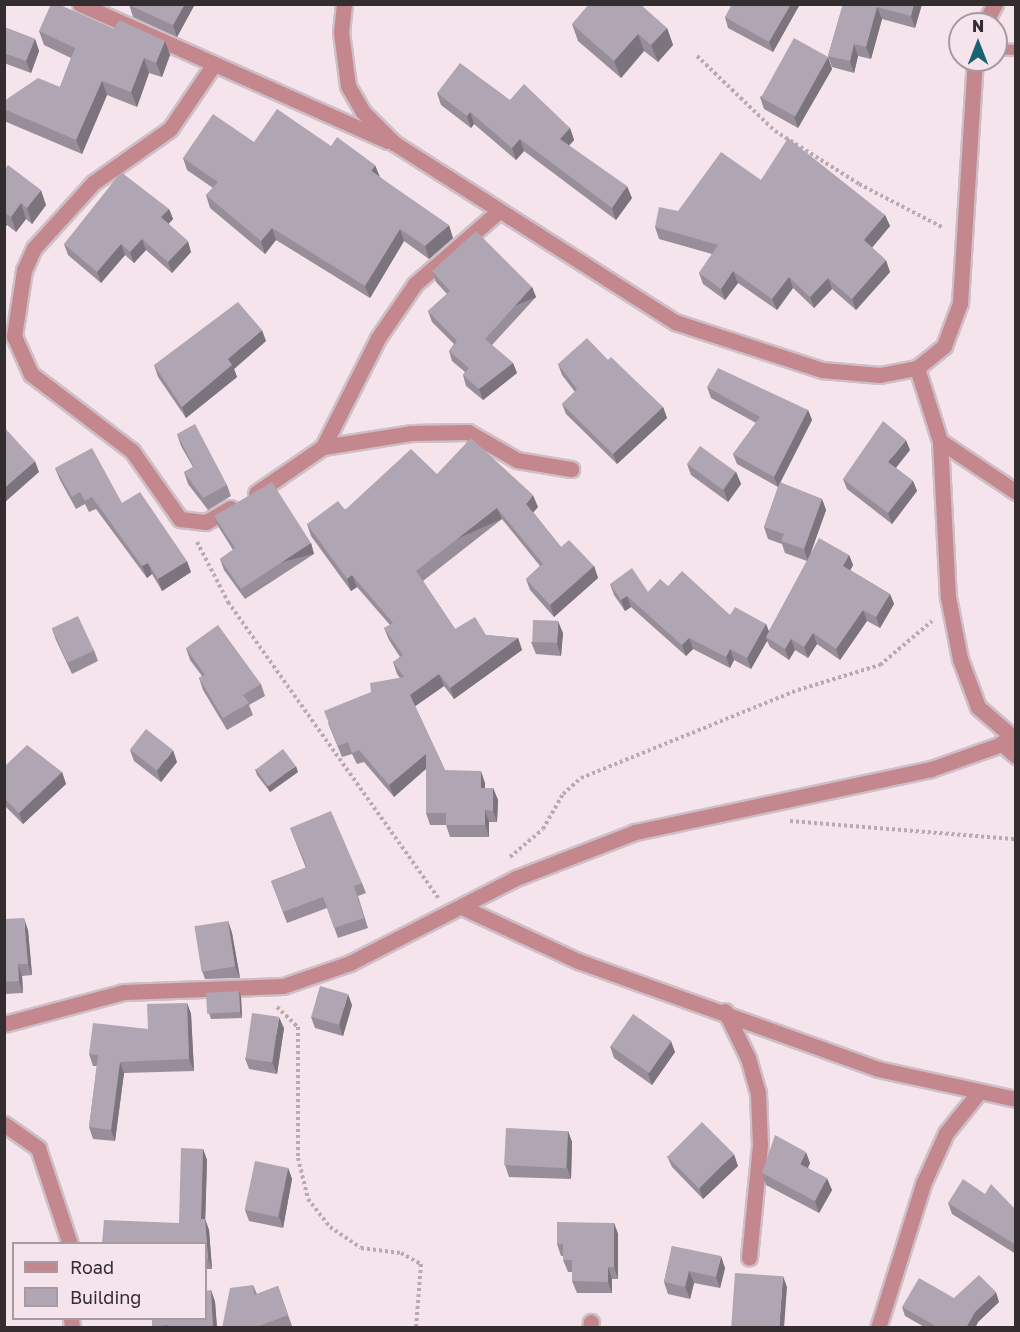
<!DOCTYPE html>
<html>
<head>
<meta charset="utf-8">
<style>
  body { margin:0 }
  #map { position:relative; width:1020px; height:1332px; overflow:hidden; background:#f5e4ec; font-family:"Golos Text",sans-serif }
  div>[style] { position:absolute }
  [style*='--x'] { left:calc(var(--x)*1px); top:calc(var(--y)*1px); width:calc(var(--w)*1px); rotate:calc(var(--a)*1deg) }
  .path>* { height:4px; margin-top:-2px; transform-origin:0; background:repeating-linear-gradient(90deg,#b8aab1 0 3px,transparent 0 6px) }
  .roads { filter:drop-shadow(2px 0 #cebfc6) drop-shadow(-2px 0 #cebfc6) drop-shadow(0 2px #cebfc6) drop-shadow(0 -2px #cebfc6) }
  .service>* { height:10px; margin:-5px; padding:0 5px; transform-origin:5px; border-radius:5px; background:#c3878d }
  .minor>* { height:15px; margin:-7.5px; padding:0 7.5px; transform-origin:7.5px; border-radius:7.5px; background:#c3878d }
  .wall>* { inset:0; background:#978e99 }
  .shaded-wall>* { inset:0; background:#7b747d; transform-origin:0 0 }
  .building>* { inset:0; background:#b0a5b2; transform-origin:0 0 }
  span { translate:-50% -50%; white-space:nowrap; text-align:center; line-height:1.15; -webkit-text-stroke:4.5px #f5e4ec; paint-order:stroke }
  .frame { position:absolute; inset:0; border:6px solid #332d30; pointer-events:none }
  .legend { position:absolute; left:12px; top:1242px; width:195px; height:78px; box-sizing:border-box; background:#f5e4ec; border:2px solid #a79ba1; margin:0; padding:8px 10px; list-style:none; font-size:18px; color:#332d30 }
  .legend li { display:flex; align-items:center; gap:12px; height:30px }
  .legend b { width:30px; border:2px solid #a79ba1 }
  .north { position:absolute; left:948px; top:12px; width:60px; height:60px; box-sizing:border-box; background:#f5e4ec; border:2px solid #a79ba1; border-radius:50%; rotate:0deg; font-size:16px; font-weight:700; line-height:24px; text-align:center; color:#332d30 }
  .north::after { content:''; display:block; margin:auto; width:21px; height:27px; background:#1a6471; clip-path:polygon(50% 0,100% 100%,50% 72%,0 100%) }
</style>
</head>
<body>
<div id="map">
  <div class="path">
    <i style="--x:697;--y:56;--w:108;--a:43.9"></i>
    <i style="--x:775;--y:131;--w:99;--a:32.2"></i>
    <i style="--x:859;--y:184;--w:96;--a:27.4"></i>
    <i style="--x:197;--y:542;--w:68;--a:62.7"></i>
    <i style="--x:228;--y:602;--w:363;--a:54.6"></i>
    <i style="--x:790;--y:821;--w:227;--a:4.6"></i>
    <i style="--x:510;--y:857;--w:43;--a:-40.3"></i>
    <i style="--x:543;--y:829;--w:40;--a:-60.3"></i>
    <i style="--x:563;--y:794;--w:24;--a:-42"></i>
    <i style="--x:581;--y:778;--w:234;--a:-22.1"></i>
    <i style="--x:798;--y:690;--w:86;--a:-17"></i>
    <i style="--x:880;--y:665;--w:68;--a:-40.2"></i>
    <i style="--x:277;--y:1007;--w:29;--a:44"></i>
    <i style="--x:298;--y:1027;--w:131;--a:90"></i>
    <i style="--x:298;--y:1158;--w:42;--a:76.3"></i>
    <i style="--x:308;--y:1199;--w:36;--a:52"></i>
    <i style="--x:330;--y:1227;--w:37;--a:34"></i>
    <i style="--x:361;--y:1248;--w:40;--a:7.1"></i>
    <i style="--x:401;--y:1253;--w:23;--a:29"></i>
    <i style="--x:421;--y:1264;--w:64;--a:94.5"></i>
  </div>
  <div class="roads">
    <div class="service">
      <i style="--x:996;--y:49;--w:20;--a:3"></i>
    </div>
    <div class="minor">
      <i style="--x:80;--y:4;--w:337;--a:24"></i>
      <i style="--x:344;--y:4;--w:28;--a:96"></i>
      <i style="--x:341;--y:32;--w:54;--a:82.6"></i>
      <i style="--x:348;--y:86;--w:30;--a:60"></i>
      <i style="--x:363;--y:112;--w:44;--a:45"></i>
      <i style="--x:394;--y:143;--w:333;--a:32.5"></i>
      <i style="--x:675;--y:322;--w:155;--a:18.1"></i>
      <i style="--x:822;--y:370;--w:58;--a:4.9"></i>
      <i style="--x:880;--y:375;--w:38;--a:-11"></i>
      <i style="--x:917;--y:368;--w:35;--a:-39"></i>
      <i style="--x:944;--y:346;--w:46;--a:-69.6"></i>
      <i style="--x:960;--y:303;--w:243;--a:-86.5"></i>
      <i style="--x:984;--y:24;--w:23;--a:-61"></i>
      <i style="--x:214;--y:64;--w:78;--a:124.1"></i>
      <i style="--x:170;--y:129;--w:94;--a:145"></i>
      <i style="--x:93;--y:183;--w:88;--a:132.2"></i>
      <i style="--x:34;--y:248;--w:24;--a:114"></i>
      <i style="--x:24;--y:270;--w:67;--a:98.6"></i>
      <i style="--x:14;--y:336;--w:42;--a:65.9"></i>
      <i style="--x:31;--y:374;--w:127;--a:37.3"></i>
      <i style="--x:132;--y:451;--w:83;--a:54.8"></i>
      <i style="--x:180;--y:519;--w:26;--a:7"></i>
      <i style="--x:206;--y:522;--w:28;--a:-30"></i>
      <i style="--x:917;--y:368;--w:77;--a:72.5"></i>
      <i style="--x:940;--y:441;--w:156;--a:87.1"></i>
      <i style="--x:948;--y:597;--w:63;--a:79"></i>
      <i style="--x:960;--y:659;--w:51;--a:69.4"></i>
      <i style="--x:978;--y:707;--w:49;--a:40.9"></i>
      <i style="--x:940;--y:441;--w:92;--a:33.9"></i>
      <i style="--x:323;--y:447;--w:122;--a:-63.2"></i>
      <i style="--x:378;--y:338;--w:65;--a:-55.6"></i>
      <i style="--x:415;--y:284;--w:111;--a:-41"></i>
      <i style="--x:256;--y:493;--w:81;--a:-34.5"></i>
      <i style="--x:323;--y:447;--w:89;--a:-9"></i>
      <i style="--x:411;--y:433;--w:57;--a:-1"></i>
      <i style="--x:468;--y:432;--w:56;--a:29.7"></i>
      <i style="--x:517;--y:460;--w:55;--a:9.5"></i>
      <i style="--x:1001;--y:743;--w:20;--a:41"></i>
      <i style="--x:462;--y:907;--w:128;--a:25"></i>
      <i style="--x:578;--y:961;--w:319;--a:19.8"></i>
      <i style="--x:878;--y:1069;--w:141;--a:12.3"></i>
      <i style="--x:725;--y:1011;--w:52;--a:63.9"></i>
      <i style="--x:748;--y:1058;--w:36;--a:74"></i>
      <i style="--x:758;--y:1093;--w:52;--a:87.8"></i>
      <i style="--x:760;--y:1145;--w:113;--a:95.6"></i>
      <i style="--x:4;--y:1024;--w:124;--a:-14.9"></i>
      <i style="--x:124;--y:992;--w:159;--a:-2.2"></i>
      <i style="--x:283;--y:986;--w:71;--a:-18.9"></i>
      <i style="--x:350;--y:963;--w:186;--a:-27.1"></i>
      <i style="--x:516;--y:878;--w:128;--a:-21.1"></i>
      <i style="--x:635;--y:832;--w:303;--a:-12"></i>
      <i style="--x:931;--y:769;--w:90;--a:-19.4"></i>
      <i style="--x:4;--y:1124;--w:42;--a:35.2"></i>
      <i style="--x:38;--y:1148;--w:101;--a:71.6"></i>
      <i style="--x:71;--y:1318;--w:10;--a:84"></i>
      <i style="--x:590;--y:1328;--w:6;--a:-81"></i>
      <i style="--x:878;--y:1328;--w:151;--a:-72.6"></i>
      <i style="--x:923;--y:1184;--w:56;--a:-65.7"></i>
      <i style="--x:946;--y:1133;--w:53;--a:-51.2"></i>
    </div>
  </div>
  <div class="wall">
    <i style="clip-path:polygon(129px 4px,195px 4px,177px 37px,133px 17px)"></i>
    <i style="clip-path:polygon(800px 4px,773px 52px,728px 28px,725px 17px)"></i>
    <i style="clip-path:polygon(843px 4px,922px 4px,915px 28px,882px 19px,871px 59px,858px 56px,854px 73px,832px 67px,828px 56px)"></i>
    <i style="clip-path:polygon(572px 24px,667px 28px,673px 45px,658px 62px,644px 51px,621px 78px,578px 41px)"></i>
    <i style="clip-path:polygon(4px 27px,35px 39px,39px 51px,31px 73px,4px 63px)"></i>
    <i style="clip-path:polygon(114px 29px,165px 41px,170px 55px,162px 77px,149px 73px,137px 107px,107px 95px,82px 154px,4px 121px,4px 101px,60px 87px,71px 58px,44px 45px,39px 31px)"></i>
    <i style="clip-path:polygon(828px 57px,832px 69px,798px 128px,764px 109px,760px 97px)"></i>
    <i style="clip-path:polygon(437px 93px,510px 100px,570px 128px,574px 140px,569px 146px,632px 198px,616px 220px,524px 151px,516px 160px,474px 124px,471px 128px,441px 105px)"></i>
    <i style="clip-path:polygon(254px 142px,331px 146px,380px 177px,453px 238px,429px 259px,404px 241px,370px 298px,276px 240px,265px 254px,210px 208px,206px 195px,213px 188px,187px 170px,183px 158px)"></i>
    <i style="clip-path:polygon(4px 170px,46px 205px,32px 224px,26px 219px,16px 232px,7px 225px,4px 228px)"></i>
    <i style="clip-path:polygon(761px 180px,885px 215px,890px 226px,872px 248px,890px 272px,856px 310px,832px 289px,814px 308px,793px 288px,777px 310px,738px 283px,725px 300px,703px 284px,699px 273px,712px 254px,659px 239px,655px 227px,678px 211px)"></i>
    <i style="clip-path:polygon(169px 209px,173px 219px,168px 224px,191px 252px,172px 273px,146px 250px,134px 263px,125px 255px,101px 283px,68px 255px,64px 244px)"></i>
    <i style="clip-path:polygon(432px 271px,532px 287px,536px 297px,492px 345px,513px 363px,517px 373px,483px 400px,466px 386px,463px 375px,465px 372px,452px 361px,449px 351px,454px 344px,432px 322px,428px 311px,447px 294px,436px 282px)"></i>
    <i style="clip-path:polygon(266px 341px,234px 369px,237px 377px,186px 418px,158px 377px,154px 365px)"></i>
    <i style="clip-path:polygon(608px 360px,663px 407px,667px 418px,617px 464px,566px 414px,562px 404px,575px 392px,562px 375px,558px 364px)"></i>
    <i style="clip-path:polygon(707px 387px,808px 410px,812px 420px,780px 483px,822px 499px,826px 510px,810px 554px,849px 555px,853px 565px,850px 570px,890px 594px,894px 604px,880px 628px,867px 621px,840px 660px,817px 644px,808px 658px,795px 650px,789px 660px,770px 647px,767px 641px,751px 669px,734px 660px,730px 668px,693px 649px,686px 656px,631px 607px,625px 611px,614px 595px,610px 584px,648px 592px,668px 586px,730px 615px,766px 624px,769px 631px,807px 561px,785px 553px,782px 544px,768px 539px,764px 527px,778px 487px,737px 464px,733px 454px,756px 423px,711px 398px)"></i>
    <i style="clip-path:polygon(177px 434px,227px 485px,231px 496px,208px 510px,188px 484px,184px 472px,193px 467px,181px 446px)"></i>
    <i style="clip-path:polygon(910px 450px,896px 468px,913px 481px,917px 491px,892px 524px,847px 489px,843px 479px)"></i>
    <i style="clip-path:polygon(687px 464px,736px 472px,741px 484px,728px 502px,691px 475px)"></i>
    <i style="clip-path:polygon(55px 468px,122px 503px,191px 572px,162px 591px,152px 574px,147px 578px,96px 509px,89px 512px,85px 504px,76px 509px,60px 480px)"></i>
    <i style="clip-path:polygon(437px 474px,538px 507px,533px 512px,561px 547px,594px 566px,598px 578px,554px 617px,530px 590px,526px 579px,540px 566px,502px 519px,423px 581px,455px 629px,486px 635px,518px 638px,522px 650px,454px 699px,444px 686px,415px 706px,445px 770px,485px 783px,485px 788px,493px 788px,498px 800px,497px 822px,489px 822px,489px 837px,450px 837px,446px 825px,430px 825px,426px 813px,426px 769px,394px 797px,364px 762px,357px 764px,352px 754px,342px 757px,328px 723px,371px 692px,400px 678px,397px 674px,393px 662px,400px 657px,389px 640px,384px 628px,390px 625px,357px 587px,351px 591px,311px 536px,307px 524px)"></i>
    <i style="clip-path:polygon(214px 516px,311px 543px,314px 554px,245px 599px,224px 570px,220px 559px,233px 550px,218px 526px)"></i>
    <i style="clip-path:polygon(52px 629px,94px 650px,98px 661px,72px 674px,56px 640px)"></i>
    <i style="clip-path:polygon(563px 633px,561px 656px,536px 654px,531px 642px)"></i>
    <i style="clip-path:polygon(186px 648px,261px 684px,265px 696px,249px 705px,253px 715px,227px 730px,203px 690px,199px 678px,202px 676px,190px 660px)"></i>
    <i style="clip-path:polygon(130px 750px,177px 762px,161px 782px,134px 761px)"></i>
    <i style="clip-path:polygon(4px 767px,62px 772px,66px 784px,23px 824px,4px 805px)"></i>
    <i style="clip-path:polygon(255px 769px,298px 772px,270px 792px,257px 775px)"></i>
    <i style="clip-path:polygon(290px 828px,362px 883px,366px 893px,358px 896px,368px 928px,338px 938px,327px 908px,287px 923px,271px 881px,306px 868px)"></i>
    <i style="clip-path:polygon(4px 919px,28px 930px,32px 975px,22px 976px,23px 993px,4px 994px)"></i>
    <i style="clip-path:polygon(228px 921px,232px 933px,240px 978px,205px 979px,201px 968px)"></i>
    <i style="clip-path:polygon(239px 991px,241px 997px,242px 1018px,211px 1019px,209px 1013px)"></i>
    <i style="clip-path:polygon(187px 1003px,191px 1014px,194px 1071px,124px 1073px,115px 1141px,93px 1139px,89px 1127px,97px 1066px,93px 1066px,89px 1054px,148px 1029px)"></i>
    <i style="clip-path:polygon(352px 1005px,343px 1036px,315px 1028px,311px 1017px)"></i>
    <i style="clip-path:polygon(284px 1028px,277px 1074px,249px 1069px,245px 1058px)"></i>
    <i style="clip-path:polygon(610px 1046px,675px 1052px,652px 1085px,614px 1058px)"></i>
    <i style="clip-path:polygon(568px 1131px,572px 1142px,571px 1179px,509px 1177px,505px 1165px)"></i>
    <i style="clip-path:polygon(203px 1149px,207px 1160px,205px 1219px,209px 1230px,212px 1269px,206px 1269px,206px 1244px,179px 1223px)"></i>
    <i style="clip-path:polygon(667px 1156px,738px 1166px,703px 1199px,672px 1167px)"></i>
    <i style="clip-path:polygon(810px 1163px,808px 1168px,832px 1190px,819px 1213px,766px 1185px,762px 1173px)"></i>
    <i style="clip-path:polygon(288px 1168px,292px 1179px,283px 1228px,249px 1221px,245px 1210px)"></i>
    <i style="clip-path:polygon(985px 1194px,1016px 1210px,1016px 1254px,952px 1214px,948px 1203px)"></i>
    <i style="clip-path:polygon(614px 1223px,618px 1234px,618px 1279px,612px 1279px,612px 1293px,577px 1293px,572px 1281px,572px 1272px,568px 1272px,563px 1260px,563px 1256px,561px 1256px,557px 1244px)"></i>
    <i style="clip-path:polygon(672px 1246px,725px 1268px,720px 1288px,694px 1283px,690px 1299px,668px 1294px,664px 1282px)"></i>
    <i style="clip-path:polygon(253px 1285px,257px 1294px,278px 1286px,292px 1326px,289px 1328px,222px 1328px)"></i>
    <i style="clip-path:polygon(211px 1290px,215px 1302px,217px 1328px,153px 1328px,152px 1318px)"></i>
    <i style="clip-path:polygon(999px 1302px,978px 1322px,975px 1328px,926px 1328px,905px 1316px,902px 1307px)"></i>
  </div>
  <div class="shaded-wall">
    <i style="clip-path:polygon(185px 4px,195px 4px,177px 37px,173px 25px)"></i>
    <i style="clip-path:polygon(791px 4px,800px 4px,773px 52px,769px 42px)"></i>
    <i style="clip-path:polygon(914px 4px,922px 4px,915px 28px,911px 16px)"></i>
    <i style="clip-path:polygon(877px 7px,882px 19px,871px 59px,866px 47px)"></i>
    <i style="clip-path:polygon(667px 28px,673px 45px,658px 62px,651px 45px)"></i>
    <i style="clip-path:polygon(638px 34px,644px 51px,621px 78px,614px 61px)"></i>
    <i style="clip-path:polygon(35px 39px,39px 51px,31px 73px,26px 61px)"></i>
    <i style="clip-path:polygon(165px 41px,170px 55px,162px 77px,156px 63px)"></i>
    <i style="clip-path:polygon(854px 44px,858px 56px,854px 73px,850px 61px)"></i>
    <i style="clip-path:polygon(828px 57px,832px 69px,798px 128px,794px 116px)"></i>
    <i style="clip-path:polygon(144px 58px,149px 73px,137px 107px,131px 92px)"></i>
    <i style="clip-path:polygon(102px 81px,107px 95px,82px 154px,76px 140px)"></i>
    <i style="clip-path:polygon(470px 112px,474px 124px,471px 128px,467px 116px)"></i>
    <i style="clip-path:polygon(570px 128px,574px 140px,564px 151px,560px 139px)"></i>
    <i style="clip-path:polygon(520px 139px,524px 151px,516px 160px,512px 148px)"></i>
    <i style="clip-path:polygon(375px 165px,380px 177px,371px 171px)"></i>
    <i style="clip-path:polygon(627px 186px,632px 198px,616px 220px,612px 208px)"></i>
    <i style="clip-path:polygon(41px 190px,46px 205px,32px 224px,27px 208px)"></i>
    <i style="clip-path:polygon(21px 203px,26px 219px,16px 232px,11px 217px)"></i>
    <i style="clip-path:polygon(169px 209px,173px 219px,165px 228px,161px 217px)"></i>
    <i style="clip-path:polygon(885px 215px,890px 226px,868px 252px,864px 240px)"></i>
    <i style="clip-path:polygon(4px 218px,7px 225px,4px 228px)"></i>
    <i style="clip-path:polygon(449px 225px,453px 238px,429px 259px,425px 246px)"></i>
    <i style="clip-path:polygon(272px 228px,276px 240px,265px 254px,261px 241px)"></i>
    <i style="clip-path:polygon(400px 229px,404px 241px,370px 298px,365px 286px)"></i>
    <i style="clip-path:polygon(142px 239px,146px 250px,134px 263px,130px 252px)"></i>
    <i style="clip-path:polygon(188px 241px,191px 252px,172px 273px,168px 262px)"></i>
    <i style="clip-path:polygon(121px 244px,125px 255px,101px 283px,97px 272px)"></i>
    <i style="clip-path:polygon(886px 260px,890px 272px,856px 310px,852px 299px)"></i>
    <i style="clip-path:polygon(733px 271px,738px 283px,725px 300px,721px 289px)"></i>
    <i style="clip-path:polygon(789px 277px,793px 288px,777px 310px,772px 299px)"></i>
    <i style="clip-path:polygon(828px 278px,832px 289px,814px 308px,810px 297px)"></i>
    <i style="left:532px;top:287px;width:11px;height:70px;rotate:68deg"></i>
    <i style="clip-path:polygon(262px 330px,266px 341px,234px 369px,237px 377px,186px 418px,182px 407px,228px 359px)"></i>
    <i style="clip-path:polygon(513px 363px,517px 373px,483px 400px,479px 389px)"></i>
    <i style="clip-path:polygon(663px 407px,667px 418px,617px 464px,613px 454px)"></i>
    <i style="clip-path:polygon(808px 410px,812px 420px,778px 487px,774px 477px)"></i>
    <i style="clip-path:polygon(906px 440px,910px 450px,892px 472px,888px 462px)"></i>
    <i style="clip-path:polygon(35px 461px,39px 472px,4px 503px,4px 488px)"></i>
    <i style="clip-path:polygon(736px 472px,741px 484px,728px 502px,724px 490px)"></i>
    <i style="clip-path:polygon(913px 481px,917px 491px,892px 524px,888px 513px)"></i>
    <i style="clip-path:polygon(533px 495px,538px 507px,531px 515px,526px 504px)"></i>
    <i style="clip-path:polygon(822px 499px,826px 510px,808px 561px,804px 549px)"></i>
    <i style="left:497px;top:508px;width:12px;height:103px;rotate:66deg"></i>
    <i style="left:311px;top:543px;width:11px;height:84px;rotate:75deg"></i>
    <i style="clip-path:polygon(849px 555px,853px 565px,847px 577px,843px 566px)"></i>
    <i style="clip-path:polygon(187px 561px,191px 572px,162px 591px,158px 579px)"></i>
    <i style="clip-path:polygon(148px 563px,152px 574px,147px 578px,142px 566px)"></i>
    <i style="clip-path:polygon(594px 566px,598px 578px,554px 617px,550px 605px)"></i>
    <i style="clip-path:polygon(352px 575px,357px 587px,351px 591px,347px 579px)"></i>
    <i style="clip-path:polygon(890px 594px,894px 604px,880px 628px,876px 617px)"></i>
    <i style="clip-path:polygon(627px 596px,631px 607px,625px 611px,621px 600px)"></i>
    <i style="clip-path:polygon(863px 610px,867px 621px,840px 660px,836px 649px)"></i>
    <i style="clip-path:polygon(558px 621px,563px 633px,561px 656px,557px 644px)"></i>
    <i style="clip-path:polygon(766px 624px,770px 635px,766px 637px,767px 641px,751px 669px,747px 658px)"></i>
    <i style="clip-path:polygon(813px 633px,817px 644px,808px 658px,804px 647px)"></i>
    <i style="clip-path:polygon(518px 638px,522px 650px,454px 699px,450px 688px)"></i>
    <i style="clip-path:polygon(689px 638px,693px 649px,686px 656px,682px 645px)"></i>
    <i style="clip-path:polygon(791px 639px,795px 650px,789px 660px,785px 649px)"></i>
    <i style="clip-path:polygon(730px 649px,734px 660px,730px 668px,726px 657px)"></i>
    <i style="clip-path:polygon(439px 674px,444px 686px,414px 707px,410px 695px)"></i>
    <i style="clip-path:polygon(173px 750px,177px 762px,161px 782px,157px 771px)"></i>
    <i style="clip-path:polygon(426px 754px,430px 765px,394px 797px,389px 785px)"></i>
    <i style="clip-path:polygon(296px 766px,298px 772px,270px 792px,267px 786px)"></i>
    <i style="clip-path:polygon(481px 771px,485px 783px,485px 799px,481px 788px)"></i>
    <i style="clip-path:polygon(62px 772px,66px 784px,23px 824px,19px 813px)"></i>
    <i style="clip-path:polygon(493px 788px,498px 800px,497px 822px,493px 811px)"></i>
    <i style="clip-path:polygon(485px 810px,489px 822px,489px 837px,485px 825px)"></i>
    <i style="clip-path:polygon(24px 918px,28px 930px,32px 975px,28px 964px)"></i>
    <i style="clip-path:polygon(228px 921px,232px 933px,240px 978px,235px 966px)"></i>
    <i style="clip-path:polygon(18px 964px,22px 976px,23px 993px,19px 981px)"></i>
    <i style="clip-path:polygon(239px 991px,241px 997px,242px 1018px,240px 1012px)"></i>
    <i style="clip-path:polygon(348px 994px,352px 1005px,343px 1036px,339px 1025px)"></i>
    <i style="clip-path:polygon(187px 1003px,191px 1014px,194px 1071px,189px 1059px)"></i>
    <i style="clip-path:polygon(279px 1017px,284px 1028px,277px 1074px,272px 1062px)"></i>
    <i style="clip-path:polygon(671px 1041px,675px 1052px,652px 1085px,648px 1073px)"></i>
    <i style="clip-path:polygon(120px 1062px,124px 1073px,115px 1141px,111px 1130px)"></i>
    <i style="clip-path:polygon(568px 1131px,572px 1142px,571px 1179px,567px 1167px)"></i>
    <i style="clip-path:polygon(203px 1149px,207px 1160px,205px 1230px,201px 1219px)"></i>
    <i style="clip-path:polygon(806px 1152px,810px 1163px,804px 1176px,800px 1164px)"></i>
    <i style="clip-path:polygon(734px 1154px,738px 1166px,703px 1199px,699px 1187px)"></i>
    <i style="clip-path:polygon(288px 1168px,292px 1179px,283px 1228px,279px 1216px)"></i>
    <i style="clip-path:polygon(827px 1178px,832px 1190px,819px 1213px,815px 1201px)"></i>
    <i style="clip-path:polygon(205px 1219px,209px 1230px,212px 1269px,208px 1258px)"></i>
    <i style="clip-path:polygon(614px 1223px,618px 1234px,618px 1279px,614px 1267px)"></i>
    <i style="clip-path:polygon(721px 1256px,725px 1268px,720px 1288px,716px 1277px)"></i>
    <i style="clip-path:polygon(608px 1267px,612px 1279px,612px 1293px,608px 1282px)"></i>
    <i style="clip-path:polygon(689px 1271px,694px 1283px,690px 1299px,685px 1287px)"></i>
    <i style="clip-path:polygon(783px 1276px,787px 1287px,784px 1328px,779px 1328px)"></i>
    <i style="clip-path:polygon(211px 1290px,215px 1302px,217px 1328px,213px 1328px)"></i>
    <i style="clip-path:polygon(996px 1292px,999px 1302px,978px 1322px,975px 1328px,966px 1328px,975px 1312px)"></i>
  </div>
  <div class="building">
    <i style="clip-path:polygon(51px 4px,58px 4px,114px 29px,119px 20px,165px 41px,156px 63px,144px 58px,131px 92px,102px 81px,76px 140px,4px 109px,4px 101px,38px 78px,60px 87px,75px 48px,39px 31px)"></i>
    <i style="clip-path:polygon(129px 4px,185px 4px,173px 25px,129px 5px)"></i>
    <i style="clip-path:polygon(589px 4px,640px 4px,667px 28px,651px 45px,638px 34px,614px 61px,572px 24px)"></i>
    <i style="clip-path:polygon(732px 4px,791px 4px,769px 42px,725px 17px)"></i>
    <i style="clip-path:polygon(843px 4px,914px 4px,911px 16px,877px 7px,866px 47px,854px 44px,850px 61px,828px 56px)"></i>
    <i style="clip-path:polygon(4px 27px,35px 39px,26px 61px,4px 53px)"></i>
    <i style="left:794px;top:38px;width:39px;height:68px;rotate:29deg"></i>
    <i style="clip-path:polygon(460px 63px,510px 100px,524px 84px,570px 128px,560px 139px,627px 186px,612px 208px,520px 139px,512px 148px,470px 112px,467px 116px,437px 93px)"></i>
    <i style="clip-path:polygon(277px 109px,331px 146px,337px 137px,375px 165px,371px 171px,449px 225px,425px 246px,400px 229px,365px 286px,272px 228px,261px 241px,206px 195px,218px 182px,183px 158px,213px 114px,254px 142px)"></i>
    <i style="clip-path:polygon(788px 138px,885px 215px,864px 240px,886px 260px,852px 299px,828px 278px,810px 297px,789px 277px,772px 299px,733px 271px,721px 289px,699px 273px,718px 245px,655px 227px,659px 207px,678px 211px,721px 152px,761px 180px)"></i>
    <i style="clip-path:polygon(8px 165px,41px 190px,27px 208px,21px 203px,11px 217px,4px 212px,4px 170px)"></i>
    <i style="clip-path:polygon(121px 172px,169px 209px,161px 217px,188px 241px,168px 262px,142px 239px,130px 252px,121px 244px,97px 272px,64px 244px)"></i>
    <i style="clip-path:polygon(476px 231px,532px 287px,485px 339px,513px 363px,479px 389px,463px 375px,469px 368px,449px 351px,457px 341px,428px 311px,450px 291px,432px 271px)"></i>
    <i style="clip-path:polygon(238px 302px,262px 330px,228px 359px,232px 365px,182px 407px,154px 365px)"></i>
    <i style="clip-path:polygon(587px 338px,608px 360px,611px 357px,663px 407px,613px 454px,562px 404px,577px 389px,558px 364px)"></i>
    <i style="clip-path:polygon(718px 368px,808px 410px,774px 477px,733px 454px,760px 417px,707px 387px)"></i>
    <i style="clip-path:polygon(883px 421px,906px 440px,888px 462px,913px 481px,888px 513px,843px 479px)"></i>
    <i style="clip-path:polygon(195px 424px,227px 485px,203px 498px,184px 472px,194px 467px,177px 434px)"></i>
    <i style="clip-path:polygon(4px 427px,35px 461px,4px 488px)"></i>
    <i style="clip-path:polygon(471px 438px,533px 495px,526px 504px,561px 547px,569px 540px,594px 566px,550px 605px,526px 579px,543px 564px,497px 508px,416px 571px,455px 629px,475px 617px,486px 635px,518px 638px,450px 688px,439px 674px,410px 695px,445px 770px,481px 771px,481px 788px,493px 788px,493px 811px,485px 810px,485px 825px,446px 825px,446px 813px,426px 813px,426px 754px,389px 785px,359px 750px,352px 753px,348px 742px,338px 746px,324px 711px,371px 692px,370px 683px,404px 677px,393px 662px,403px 655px,384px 628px,393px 623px,352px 575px,347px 579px,307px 524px,338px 501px,345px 510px,411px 449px,437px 474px)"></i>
    <i style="left:700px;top:446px;width:44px;height:22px;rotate:36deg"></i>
    <i style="clip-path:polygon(92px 448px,122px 503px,140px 492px,187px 561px,158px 579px,148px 563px,142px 566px,92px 497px,85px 501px,80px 492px,72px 497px,55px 468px)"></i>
    <i style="clip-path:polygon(272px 482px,311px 543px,241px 589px,220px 559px,235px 548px,214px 516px)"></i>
    <i style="clip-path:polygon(780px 482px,822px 499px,804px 549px,781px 541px,784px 534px,764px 527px)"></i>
    <i style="clip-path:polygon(819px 538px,849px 555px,843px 566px,890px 594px,876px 617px,863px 610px,836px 649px,813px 633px,804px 647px,791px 639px,785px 649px,766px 637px)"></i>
    <i style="clip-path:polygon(632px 568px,648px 592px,660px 579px,668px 586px,682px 571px,730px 615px,735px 607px,766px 624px,747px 658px,730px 649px,726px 657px,689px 638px,682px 645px,627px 596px,621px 600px,610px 584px)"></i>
    <i style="left:78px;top:616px;width:38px;height:29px;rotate:65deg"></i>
    <i style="left:533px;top:620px;width:25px;height:22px;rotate:2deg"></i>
    <i style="clip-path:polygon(218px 625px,261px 684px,243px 695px,249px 703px,223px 718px,199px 678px,205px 675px,186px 648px)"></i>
    <i style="left:146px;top:729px;width:34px;height:26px;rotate:38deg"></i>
    <i style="clip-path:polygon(27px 745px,62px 772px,19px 813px,4px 798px,4px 767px)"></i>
    <i style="left:283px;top:749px;width:21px;height:34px;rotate:53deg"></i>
    <i style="clip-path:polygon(331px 811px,362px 883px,354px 886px,364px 918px,334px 928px,323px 897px,283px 912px,271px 881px,307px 867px,290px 828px)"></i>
    <i style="clip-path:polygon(24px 918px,28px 964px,18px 964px,19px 981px,4px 982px,4px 919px)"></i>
    <i style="left:228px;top:921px;width:46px;height:34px;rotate:81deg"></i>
    <i style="left:320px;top:986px;width:29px;height:32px;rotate:16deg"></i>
    <i style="left:239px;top:991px;width:21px;height:33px;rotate:87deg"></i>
    <i style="clip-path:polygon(187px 1003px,189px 1059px,120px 1062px,111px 1130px,89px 1127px,98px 1055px,89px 1054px,93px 1023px,148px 1029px,147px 1004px)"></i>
    <i style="left:252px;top:1013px;width:27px;height:46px;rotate:8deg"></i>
    <i style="left:633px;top:1014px;width:47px;height:39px;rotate:35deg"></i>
    <i style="left:702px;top:1122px;width:45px;height:49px;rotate:45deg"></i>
    <i style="left:506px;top:1128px;width:62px;height:37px;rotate:3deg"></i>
    <i style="clip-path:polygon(775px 1135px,806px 1152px,800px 1164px,827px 1178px,815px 1201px,762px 1173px)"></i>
    <i style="clip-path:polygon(181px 1148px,203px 1149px,201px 1219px,205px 1219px,208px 1258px,206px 1258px,206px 1244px,102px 1244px,104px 1220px,179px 1223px)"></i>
    <i style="left:255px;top:1161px;width:34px;height:50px;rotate:12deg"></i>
    <i style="clip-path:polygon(963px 1179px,985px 1194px,991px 1184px,1016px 1210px,1016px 1245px,948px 1203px)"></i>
    <i style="clip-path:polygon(557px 1222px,614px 1223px,614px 1267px,608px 1267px,608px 1282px,572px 1281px,572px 1260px,563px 1260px,563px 1244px,557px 1244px)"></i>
    <i style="clip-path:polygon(672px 1246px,721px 1256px,716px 1277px,689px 1271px,685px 1287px,664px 1282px)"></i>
    <i style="left:735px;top:1273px;width:48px;height:55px;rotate:4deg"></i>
    <i style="clip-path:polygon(979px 1275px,996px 1292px,975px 1312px,966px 1328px,933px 1328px,934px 1325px,902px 1307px,919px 1278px,954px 1298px)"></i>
    <i style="clip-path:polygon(253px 1285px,254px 1295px,278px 1286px,288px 1315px,254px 1328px,222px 1328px,230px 1288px)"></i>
    <i style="clip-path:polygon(211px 1290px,213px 1328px,169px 1328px,168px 1325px,152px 1327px,152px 1318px,206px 1318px,206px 1291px)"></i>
  </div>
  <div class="frame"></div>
  <ul class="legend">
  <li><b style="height:8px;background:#c3878d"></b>Road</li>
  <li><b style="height:16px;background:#b0a5b2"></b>Building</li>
  </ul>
  <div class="north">N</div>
</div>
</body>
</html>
